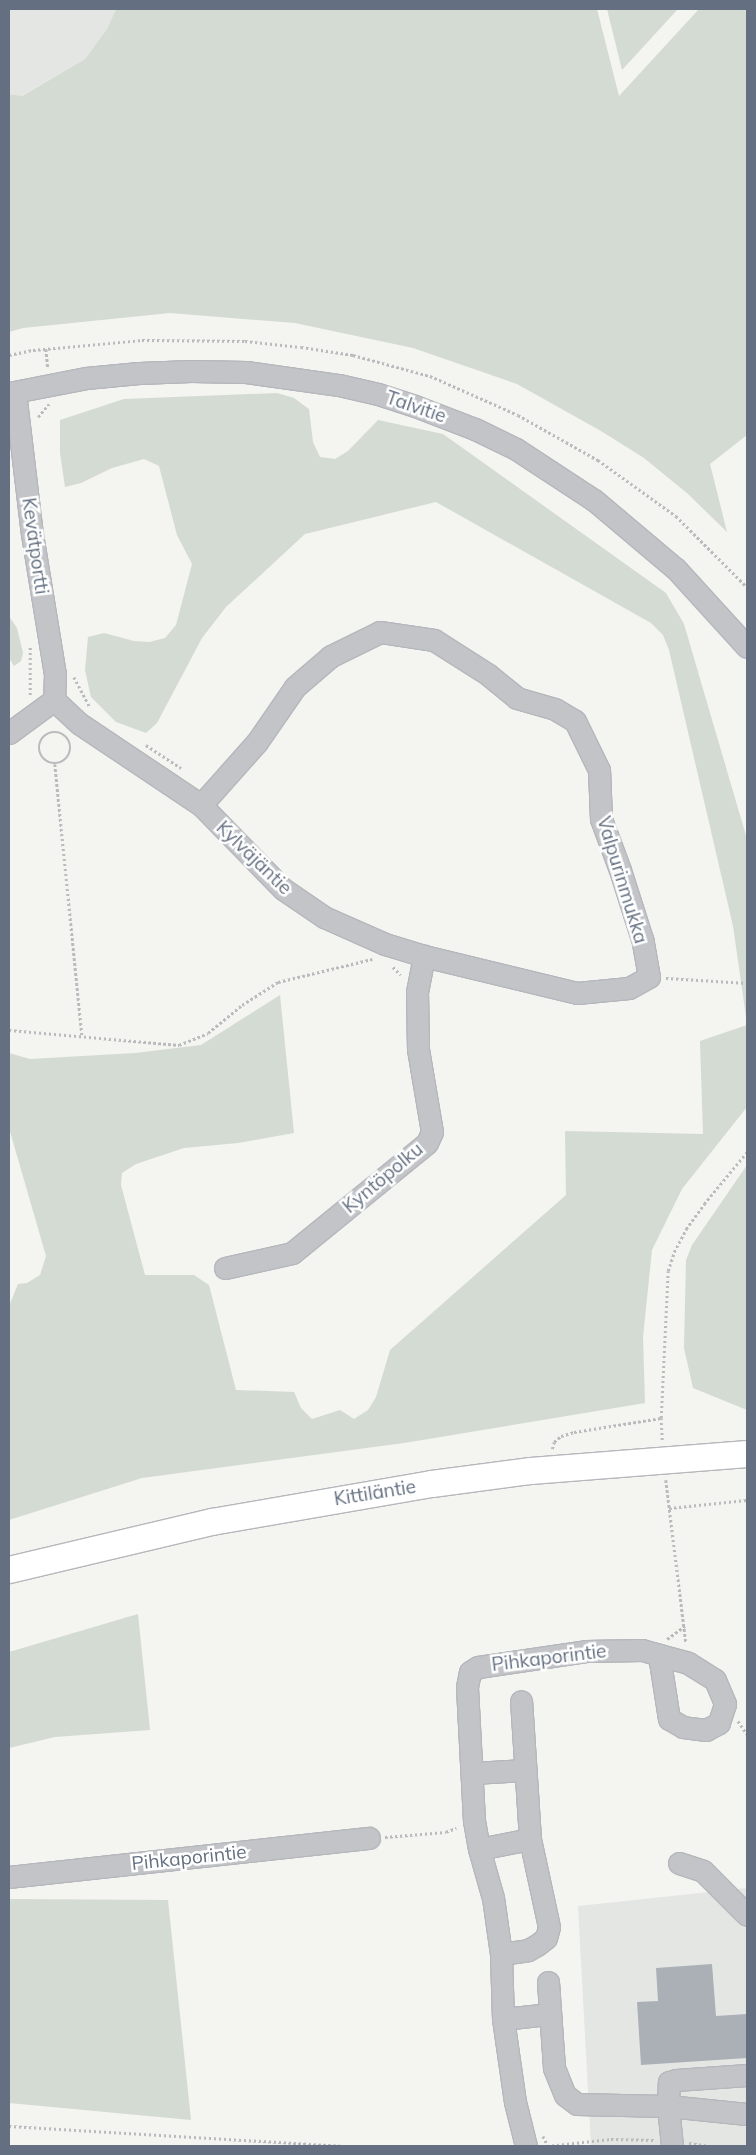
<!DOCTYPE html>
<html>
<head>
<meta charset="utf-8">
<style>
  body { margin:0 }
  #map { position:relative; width:756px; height:2155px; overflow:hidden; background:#f4f4f0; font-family:Mulish,sans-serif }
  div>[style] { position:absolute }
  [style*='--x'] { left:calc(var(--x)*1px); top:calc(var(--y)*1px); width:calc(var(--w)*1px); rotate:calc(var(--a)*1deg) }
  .built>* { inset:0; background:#e4e6e4 }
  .green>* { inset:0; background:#d4dbd2 }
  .building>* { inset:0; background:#aab0b6 }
  .path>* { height:2.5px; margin-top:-1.25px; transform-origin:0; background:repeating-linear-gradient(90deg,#b9bbbd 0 2.5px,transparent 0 5px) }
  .path>.ring { margin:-1.25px; padding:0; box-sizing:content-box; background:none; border:2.5px solid #b9bbbd; border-radius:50% }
  .roads { filter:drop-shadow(1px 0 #b5b7bc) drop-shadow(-1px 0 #b5b7bc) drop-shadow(0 1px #b5b7bc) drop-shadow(0 -1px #b5b7bc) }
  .minor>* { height:21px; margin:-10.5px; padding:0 10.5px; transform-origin:10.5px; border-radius:10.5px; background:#c2c4c8 }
  .major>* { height:26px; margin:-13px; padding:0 13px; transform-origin:13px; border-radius:13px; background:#fff }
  span { translate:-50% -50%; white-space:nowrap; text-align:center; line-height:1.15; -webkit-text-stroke:5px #fff; paint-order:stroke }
  .street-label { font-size:19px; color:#647081 }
  .frame { position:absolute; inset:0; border:10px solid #647081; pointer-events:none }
</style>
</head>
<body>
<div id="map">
  <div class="built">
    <i style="clip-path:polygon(9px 9px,116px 9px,107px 29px,85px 59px,21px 96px,9px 94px)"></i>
    <i style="clip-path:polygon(747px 1888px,747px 2146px,591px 2146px,578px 1906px)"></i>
  </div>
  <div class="green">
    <i style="clip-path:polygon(116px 9px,597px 9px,619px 96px,699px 9px,747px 9px,747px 435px,710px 464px,727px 532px,688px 494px,644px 458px,601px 431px,517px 384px,413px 348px,295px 323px,170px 313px,23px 328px,9px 332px,9px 94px,22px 96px,85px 59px,107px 29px)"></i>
    <i style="clip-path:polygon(607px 9px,678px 9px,622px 70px)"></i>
    <i style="clip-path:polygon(277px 393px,294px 398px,309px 409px,313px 442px,320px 457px,335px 459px,348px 451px,378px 420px,443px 434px,666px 593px,684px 624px,747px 839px,747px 1024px,733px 926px,669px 650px,663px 635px,651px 623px,436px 502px,305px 534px,226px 607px,202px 638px,157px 723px,146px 733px,116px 722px,91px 697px,85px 670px,88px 637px,104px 633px,134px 641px,149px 642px,165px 638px,176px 625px,192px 564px,177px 535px,159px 466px,144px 459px,112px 468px,81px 483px,65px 487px,60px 453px,60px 420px,124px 399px)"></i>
    <i style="clip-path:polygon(9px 616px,17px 628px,23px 653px,21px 661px,14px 666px,9px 658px)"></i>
    <i style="clip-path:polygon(280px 995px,294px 1133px,238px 1143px,184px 1148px,136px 1164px,122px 1173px,121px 1185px,145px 1275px,194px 1275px,209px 1285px,236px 1390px,294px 1392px,301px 1408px,312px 1419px,340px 1410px,354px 1419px,368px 1410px,376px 1397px,390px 1350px,566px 1195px,565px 1131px,703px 1134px,700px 1041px,747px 1025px,747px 1107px,682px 1189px,652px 1250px,643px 1337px,645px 1403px,404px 1443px,142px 1478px,9px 1520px,9px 1306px,18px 1284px,27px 1283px,40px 1275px,46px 1256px,9px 1128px,9px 1053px,30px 1059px,135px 1053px,201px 1045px)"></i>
    <i style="clip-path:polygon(747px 1165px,747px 1410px,693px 1388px,684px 1348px,686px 1260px,692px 1245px)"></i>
    <i style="clip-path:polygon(138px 1614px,150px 1730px,55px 1737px,9px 1748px,9px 1652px)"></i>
    <i style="clip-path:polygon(9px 1899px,168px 1900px,191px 2120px,9px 2103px)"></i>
  </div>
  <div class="building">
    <i style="clip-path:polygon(712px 1964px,716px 2016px,747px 2014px,747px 2058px,641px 2065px,637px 2002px,658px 2001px,656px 1968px)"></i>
  </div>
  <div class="path">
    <i style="--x:46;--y:349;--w:19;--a:84"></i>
    <i style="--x:9;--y:355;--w:25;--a:-12"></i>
    <i style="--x:33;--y:350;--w:109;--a:-5.2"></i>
    <i style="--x:142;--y:340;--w:103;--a:0.6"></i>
    <i style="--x:245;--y:341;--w:56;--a:6.1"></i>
    <i style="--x:301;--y:347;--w:53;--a:8.7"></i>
    <i style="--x:353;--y:355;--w:80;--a:15.3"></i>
    <i style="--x:430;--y:376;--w:96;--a:23.9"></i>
    <i style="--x:518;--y:415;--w:92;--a:29.4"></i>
    <i style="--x:598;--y:460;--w:96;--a:35.7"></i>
    <i style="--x:676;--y:516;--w:100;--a:45"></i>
    <i style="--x:38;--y:417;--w:17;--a:-50"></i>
    <i style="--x:74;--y:677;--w:34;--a:62"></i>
    <i style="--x:30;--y:695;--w:50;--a:-90"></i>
    <i class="ring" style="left:39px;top:732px;width:29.5px;height:29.5px"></i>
    <i style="--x:146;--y:745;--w:42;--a:33.3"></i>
    <i style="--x:55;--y:764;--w:273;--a:84.3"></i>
    <i style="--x:393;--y:967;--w:11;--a:45"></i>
    <i style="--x:666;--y:978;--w:81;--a:3.5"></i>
    <i style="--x:9;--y:1030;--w:171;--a:5"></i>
    <i style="--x:179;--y:1045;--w:31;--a:-22"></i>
    <i style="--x:208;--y:1033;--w:44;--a:-39.5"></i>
    <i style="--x:242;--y:1005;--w:43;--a:-32.6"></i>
    <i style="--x:278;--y:982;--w:97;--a:-13.7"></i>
    <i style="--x:662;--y:1440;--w:22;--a:-93"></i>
    <i style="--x:661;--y:1418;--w:147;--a:-87.3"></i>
    <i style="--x:668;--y:1271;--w:20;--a:-72"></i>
    <i style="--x:674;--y:1252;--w:26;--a:-62"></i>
    <i style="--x:686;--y:1229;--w:31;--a:-54"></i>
    <i style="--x:704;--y:1204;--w:67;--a:-50.4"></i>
    <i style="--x:552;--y:1449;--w:7;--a:-74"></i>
    <i style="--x:554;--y:1442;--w:9;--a:-41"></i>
    <i style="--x:561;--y:1436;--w:14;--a:-17"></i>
    <i style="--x:574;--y:1432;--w:88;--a:-9.1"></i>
    <i style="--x:666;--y:1480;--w:165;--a:83"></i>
    <i style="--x:669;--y:1508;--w:78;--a:-5.9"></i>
    <i style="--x:667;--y:1639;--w:22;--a:-36"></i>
    <i style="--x:738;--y:1721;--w:16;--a:55"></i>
    <i style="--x:385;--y:1837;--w:61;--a:-4.7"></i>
    <i style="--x:446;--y:1832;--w:11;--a:-22"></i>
    <i style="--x:9;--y:2126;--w:336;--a:3.4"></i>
    <i style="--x:543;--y:2136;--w:11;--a:63"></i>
    <i style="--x:689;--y:2143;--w:21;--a:8"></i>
    <i style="--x:547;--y:2146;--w:64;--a:-6.2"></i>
    <i style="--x:611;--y:2139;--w:43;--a:1.3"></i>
  </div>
  <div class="roads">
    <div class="minor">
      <i style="--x:15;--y:392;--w:143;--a:83.2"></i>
      <i style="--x:32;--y:534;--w:142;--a:80.7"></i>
      <i style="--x:55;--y:674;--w:26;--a:92"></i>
      <i style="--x:9;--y:393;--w:78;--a:-11"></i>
      <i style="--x:86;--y:378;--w:53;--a:-5.4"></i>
      <i style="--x:139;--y:373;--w:52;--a:-2.2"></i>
      <i style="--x:191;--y:371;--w:55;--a:1"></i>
      <i style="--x:246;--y:372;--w:94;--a:8"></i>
      <i style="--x:339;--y:385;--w:40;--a:13"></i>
      <i style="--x:378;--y:394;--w:39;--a:18"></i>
      <i style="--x:415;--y:406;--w:64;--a:21"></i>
      <i style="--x:475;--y:429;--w:46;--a:26"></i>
      <i style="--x:516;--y:449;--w:93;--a:33.2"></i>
      <i style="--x:594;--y:500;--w:107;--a:40.1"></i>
      <i style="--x:676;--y:569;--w:105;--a:47.7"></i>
      <i style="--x:54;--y:700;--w:35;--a:43"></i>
      <i style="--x:80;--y:724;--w:146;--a:33.8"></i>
      <i style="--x:201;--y:805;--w:117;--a:45.7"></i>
      <i style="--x:283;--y:889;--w:50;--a:34.3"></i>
      <i style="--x:324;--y:917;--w:67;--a:23.9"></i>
      <i style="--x:385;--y:944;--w:41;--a:17.1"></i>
      <i style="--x:424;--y:956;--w:157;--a:13.6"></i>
      <i style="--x:577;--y:993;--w:52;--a:-5.5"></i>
      <i style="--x:629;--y:988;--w:23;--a:-29"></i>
      <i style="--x:649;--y:977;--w:39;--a:-100"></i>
      <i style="--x:642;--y:939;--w:72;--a:-107.7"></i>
      <i style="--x:620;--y:870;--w:54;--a:-110.4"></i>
      <i style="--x:601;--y:819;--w:49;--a:-92.3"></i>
      <i style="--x:599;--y:770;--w:55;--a:-116.1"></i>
      <i style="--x:575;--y:721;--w:23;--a:-149"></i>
      <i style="--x:555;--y:709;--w:40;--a:-164"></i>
      <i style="--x:517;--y:698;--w:36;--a:-141"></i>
      <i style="--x:489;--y:675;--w:65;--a:-147.5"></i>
      <i style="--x:434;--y:640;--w:55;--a:-171.6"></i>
      <i style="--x:380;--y:632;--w:55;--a:153.9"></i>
      <i style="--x:331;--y:656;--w:48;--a:139.3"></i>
      <i style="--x:295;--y:687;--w:67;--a:124.6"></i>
      <i style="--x:257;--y:742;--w:84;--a:131.6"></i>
      <i style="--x:9;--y:733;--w:56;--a:-36.3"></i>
      <i style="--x:225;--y:1268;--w:69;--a:-12.6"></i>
      <i style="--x:292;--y:1253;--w:174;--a:-39.2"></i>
      <i style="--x:427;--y:1143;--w:12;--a:-66"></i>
      <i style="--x:432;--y:1132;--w:84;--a:-99.6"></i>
      <i style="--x:418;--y:1049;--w:57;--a:-91"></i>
      <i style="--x:417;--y:992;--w:37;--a:-79"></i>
      <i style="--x:473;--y:1773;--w:52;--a:-3.3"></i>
      <i style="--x:479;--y:1849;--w:52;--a:-11.1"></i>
      <i style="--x:679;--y:1863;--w:25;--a:18"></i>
      <i style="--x:703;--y:1871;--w:62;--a:45"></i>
      <i style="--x:9;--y:1877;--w:362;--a:-6.2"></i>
      <i style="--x:501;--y:1954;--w:27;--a:-8"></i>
      <i style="--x:528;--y:1950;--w:10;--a:-29"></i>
      <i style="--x:537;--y:1945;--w:11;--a:-38"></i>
      <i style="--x:546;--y:1938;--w:11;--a:-75"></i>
      <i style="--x:549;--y:1927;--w:90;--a:-102.2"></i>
      <i style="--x:530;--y:1839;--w:138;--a:-93.7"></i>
      <i style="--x:548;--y:1982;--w:86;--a:86"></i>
      <i style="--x:554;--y:2068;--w:29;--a:68"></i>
      <i style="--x:565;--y:2095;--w:15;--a:37"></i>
      <i style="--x:577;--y:2104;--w:91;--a:1.3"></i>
      <i style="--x:668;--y:2106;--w:79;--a:5.8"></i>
      <i style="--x:503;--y:2019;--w:45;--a:-6.3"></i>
      <i style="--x:526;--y:2146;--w:45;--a:-104"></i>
      <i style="--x:515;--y:2102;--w:84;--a:-98.2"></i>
      <i style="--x:503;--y:2019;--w:65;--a:-91.8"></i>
      <i style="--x:501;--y:1954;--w:57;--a:-98.1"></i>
      <i style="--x:493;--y:1898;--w:51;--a:-105.9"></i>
      <i style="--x:479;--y:1849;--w:28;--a:-100"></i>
      <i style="--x:474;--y:1821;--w:134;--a:-93"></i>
      <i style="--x:467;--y:1687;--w:15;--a:-79"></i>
      <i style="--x:470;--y:1672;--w:9;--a:-32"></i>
      <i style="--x:478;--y:1667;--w:109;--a:-8.4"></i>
      <i style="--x:586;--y:1651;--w:56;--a:-1"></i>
      <i style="--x:642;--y:1650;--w:18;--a:16"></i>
      <i style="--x:659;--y:1655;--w:30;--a:15"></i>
      <i style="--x:688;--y:1663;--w:32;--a:32"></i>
      <i style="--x:715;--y:1680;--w:26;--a:67"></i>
      <i style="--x:725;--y:1704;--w:20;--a:108"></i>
      <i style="--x:719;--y:1723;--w:15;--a:152"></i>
      <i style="--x:706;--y:1730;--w:23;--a:-173"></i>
      <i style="--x:683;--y:1727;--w:16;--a:-150"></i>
      <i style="--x:669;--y:1719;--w:65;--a:-98.9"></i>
      <i style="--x:672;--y:2146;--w:40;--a:-95.7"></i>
      <i style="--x:668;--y:2106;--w:24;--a:-88"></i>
      <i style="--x:669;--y:2082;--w:7;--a:-16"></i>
      <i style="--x:676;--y:2080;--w:71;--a:-4"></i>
    </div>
    <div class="major">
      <i style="--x:9;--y:1570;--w:209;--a:-13.3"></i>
      <i style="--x:212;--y:1522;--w:223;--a:-9.8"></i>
      <i style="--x:432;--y:1484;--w:100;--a:-7.5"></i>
      <i style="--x:531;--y:1471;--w:217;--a:-4.5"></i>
    </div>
  </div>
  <div class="street-label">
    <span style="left:416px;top:407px;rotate:19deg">Talvitie</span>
    <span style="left:35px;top:546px;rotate:82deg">Kevätportti</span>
    <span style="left:254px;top:858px;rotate:44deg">Kylväjäntie</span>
    <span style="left:622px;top:880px;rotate:73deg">Valpurinmukka</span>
    <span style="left:383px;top:1178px;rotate:-40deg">Kyntöpolku</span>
    <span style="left:375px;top:1493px;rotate:-9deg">Kittiläntie</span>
    <span style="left:549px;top:1658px;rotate:-7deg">Pihkaporintie</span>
    <span style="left:189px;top:1858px;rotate:-6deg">Pihkaporintie</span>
  </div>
  <div class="frame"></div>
</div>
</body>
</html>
